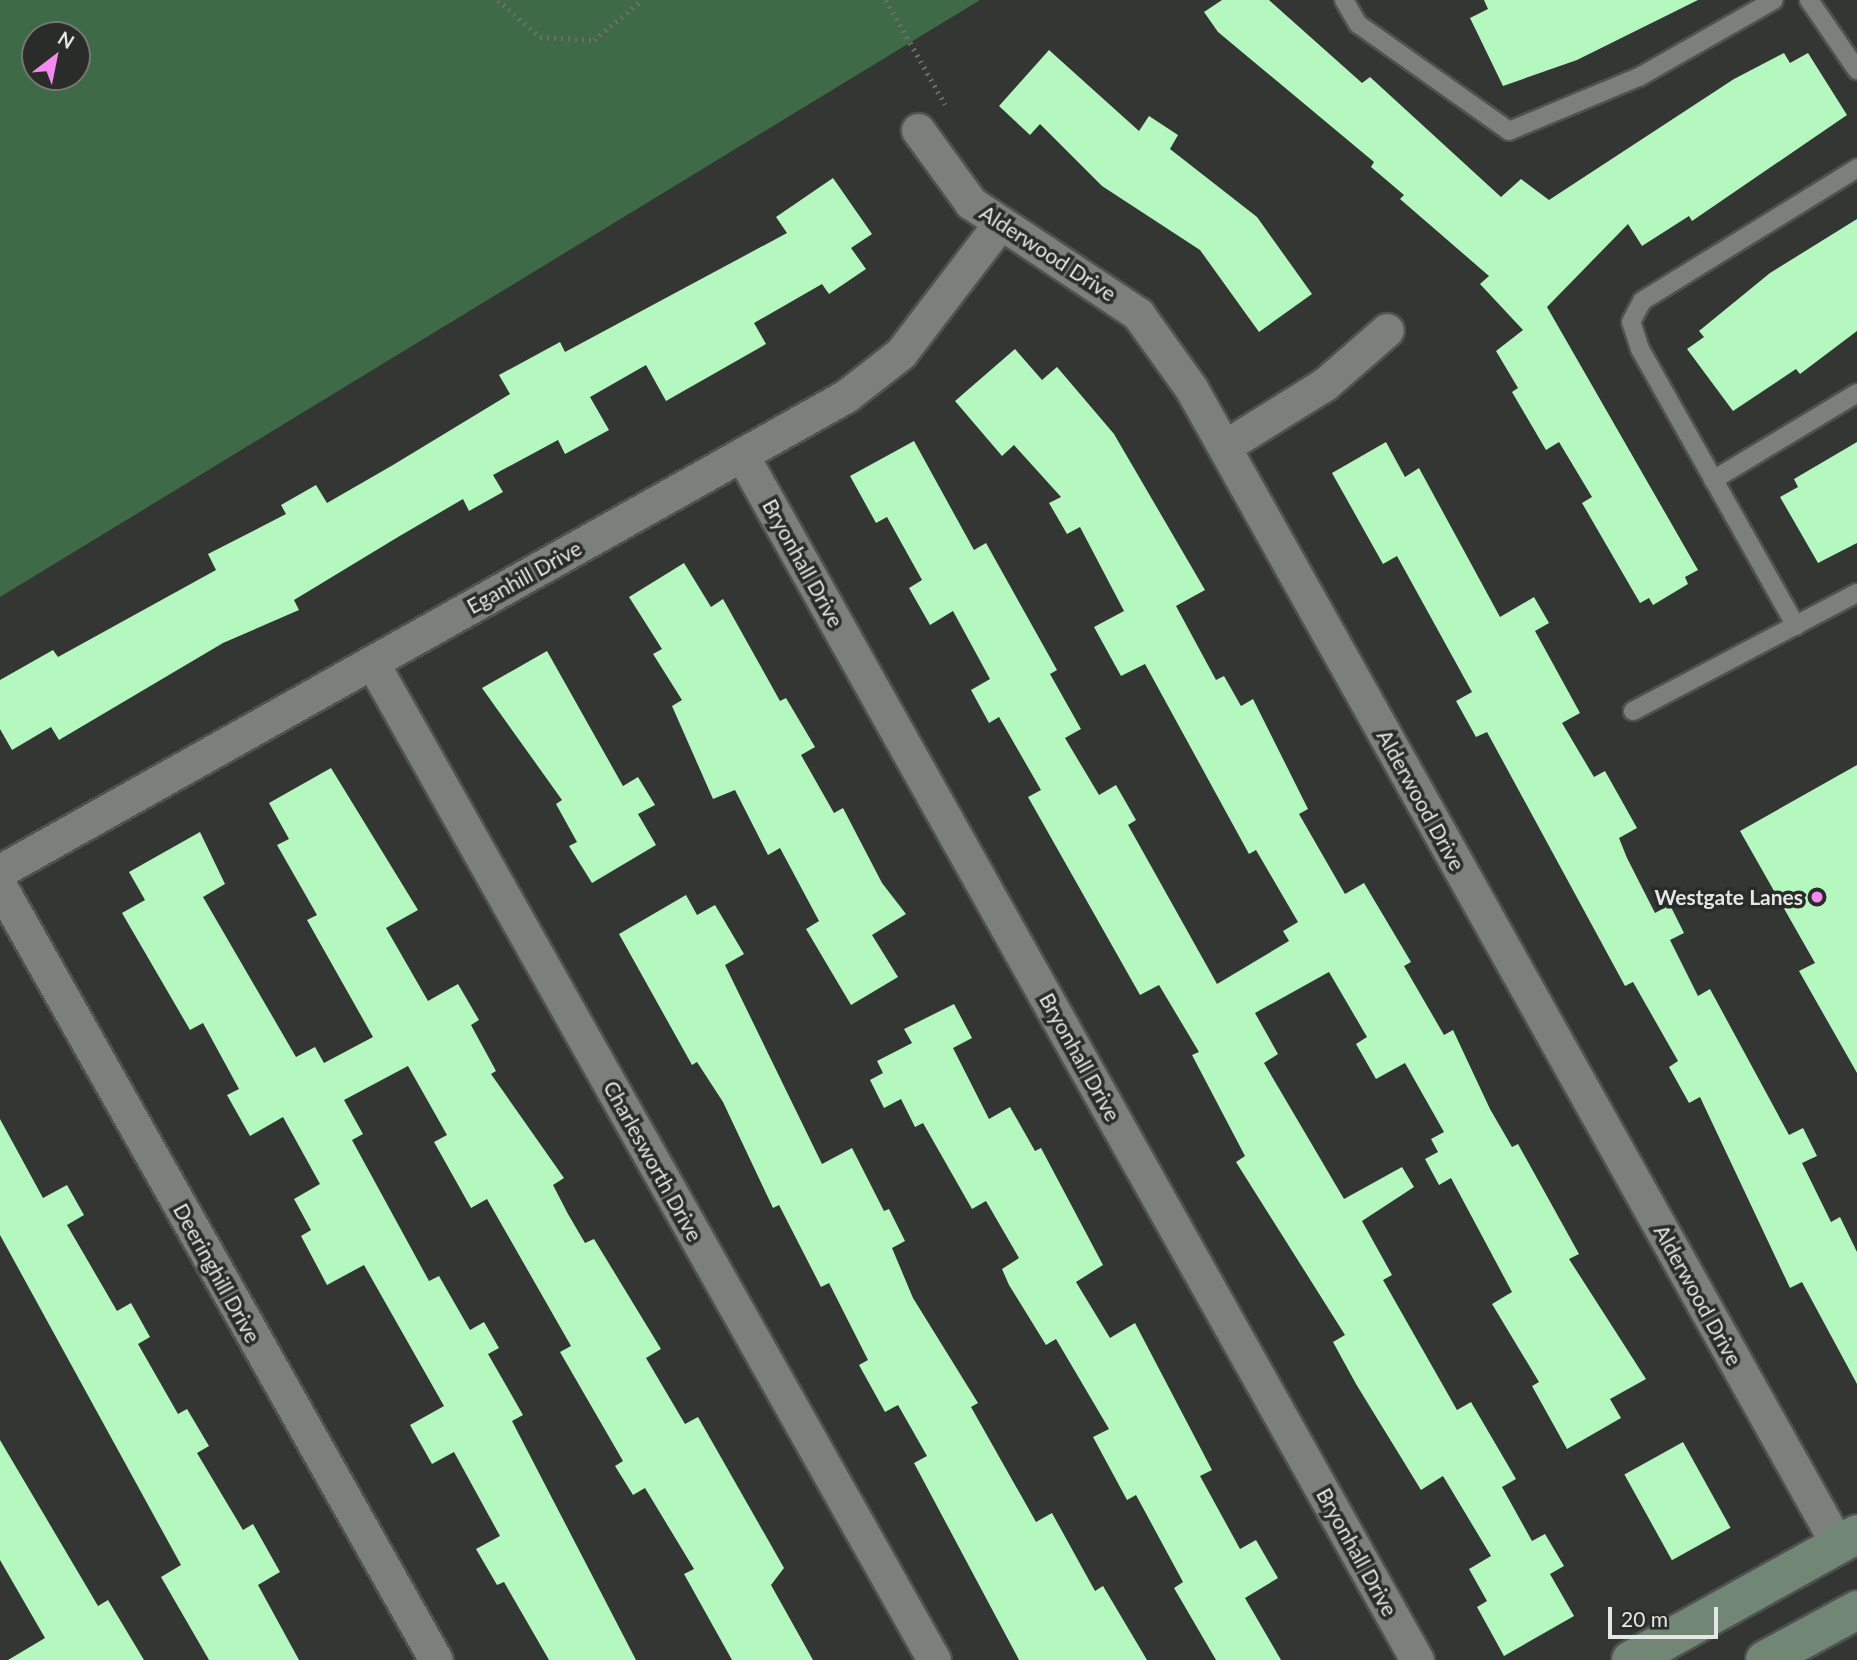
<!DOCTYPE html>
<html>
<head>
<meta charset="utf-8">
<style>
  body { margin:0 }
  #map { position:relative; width:1857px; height:1660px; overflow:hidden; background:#333633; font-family:Lato,sans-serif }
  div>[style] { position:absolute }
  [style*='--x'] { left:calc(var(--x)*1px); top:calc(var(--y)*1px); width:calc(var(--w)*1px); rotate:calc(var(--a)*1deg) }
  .green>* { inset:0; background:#3f6a47 }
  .building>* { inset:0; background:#b4f7bf; transform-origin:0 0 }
  .path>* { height:4.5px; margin-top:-2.25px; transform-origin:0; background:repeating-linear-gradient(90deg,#6a6d6a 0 2px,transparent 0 7px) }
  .roads { filter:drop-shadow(2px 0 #4f5250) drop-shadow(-2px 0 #4f5250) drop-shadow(0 2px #4f5250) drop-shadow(0 -2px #4f5250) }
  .lane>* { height:18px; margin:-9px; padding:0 9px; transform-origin:9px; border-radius:9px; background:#7c807d }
  .street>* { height:33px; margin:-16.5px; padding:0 16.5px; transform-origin:16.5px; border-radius:16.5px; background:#7c807d }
  .secondary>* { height:38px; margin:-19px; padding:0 19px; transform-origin:19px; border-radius:19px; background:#718675 }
  .dots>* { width:19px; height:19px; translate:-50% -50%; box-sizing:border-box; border:4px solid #292c29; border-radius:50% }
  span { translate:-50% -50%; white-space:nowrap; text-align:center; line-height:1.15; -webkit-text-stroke:7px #292c29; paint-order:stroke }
  .street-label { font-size:21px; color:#e4e7e5 }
  .poi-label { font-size:21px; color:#e4e7e5; font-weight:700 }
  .right { translate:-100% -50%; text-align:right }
  .north { position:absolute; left:21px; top:21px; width:70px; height:70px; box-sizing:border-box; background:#292c29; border:2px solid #747774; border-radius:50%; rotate:32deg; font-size:19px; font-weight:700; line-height:28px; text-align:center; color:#e4e7e5 }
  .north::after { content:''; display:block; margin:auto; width:24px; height:32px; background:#f589ef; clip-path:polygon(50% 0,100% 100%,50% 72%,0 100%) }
  .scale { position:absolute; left:1608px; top:1607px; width:110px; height:32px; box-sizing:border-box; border:4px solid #e4e7e5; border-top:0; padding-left:9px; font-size:21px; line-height:24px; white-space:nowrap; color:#e4e7e5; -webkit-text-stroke:5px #292c29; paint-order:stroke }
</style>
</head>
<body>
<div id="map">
  <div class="green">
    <i style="clip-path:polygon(evenodd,0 0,980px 0,0 597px,0 0,77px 35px,77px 77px,35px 77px,35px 35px,77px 35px)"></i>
  </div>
  <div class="building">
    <i style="clip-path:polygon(1222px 0,1269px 0,1362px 83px,1370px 77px,1501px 197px,1521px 179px,1549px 200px,1734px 79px,1784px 53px,1790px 63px,1808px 53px,1847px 115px,1692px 221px,1689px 216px,1642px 246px,1628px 224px,1547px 307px,1698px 570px,1685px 577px,1688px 584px,1653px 605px,1649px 598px,1640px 603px,1582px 503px,1592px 497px,1559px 442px,1546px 450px,1512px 392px,1518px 388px,1496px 351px,1523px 330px,1480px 284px,1489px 276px,1400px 199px,1404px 195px,1371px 167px,1374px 162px,1218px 32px,1204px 12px)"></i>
    <i style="clip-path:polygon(1484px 0,1698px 0,1577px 60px,1503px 86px,1470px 18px,1488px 9px)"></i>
    <i style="clip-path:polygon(1049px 50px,1139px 131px,1149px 116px,1178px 135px,1170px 149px,1257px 217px,1312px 294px,1259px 332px,1200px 250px,1102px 186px,1040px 124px,1030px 135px,999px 106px)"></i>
    <i style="clip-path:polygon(833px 178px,872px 234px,851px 248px,866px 269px,829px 294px,822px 284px,754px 323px,766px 344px,666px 401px,646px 365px,590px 397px,609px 430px,565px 454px,558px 440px,493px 475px,503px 492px,469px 511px,463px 499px,398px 537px,294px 600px,299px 610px,223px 643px,59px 740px,51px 727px,12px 750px,0 729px,0 680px,53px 650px,58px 657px,216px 570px,208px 554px,286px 514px,281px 505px,316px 485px,327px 503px,393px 465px,510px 394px,499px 375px,560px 342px,565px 352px,787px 233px,776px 217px)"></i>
    <i style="clip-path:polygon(1857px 219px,1857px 331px,1800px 374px,1796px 369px,1733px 411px,1687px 349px,1704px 337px,1699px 331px,1770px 273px)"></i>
    <i style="clip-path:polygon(1015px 349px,1042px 380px,1057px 367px,1114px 434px,1205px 590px,1176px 606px,1216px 680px,1224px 676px,1241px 706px,1253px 699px,1308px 809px,1299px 814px,1345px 894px,1364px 883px,1411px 962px,1404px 966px,1444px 1035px,1453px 1030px,1490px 1109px,1512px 1147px,1518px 1144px,1579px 1254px,1569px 1259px,1646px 1379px,1610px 1399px,1621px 1418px,1567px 1449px,1532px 1386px,1539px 1382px,1492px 1304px,1512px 1292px,1451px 1178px,1439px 1185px,1425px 1159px,1438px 1152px,1431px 1139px,1444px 1132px,1405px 1063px,1376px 1079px,1356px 1044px,1367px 1037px,1329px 972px,1255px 1013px,1278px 1054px,1264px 1063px,1344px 1199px,1402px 1167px,1414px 1187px,1362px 1221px,1392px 1275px,1383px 1280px,1457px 1410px,1471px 1402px,1516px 1479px,1502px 1487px,1532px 1541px,1545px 1534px,1564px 1566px,1550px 1574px,1574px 1616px,1504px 1656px,1477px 1607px,1487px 1601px,1469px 1569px,1491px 1556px,1443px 1476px,1421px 1490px,1356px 1384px,1333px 1342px,1345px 1335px,1236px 1162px,1245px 1156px,1192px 1055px,1199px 1052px,1159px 985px,1140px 995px,1028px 797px,1041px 790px,999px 717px,989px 723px,971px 690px,990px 679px,953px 611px,930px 625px,909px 588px,922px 580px,887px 517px,876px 523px,850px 476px,914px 441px,974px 550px,986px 543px,1057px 670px,1050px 674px,1081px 729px,1065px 738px,1099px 795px,1116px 785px,1136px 820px,1128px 825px,1217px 984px,1289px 941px,1283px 931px,1298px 922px,1256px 850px,1249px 854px,1145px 664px,1121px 676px,1094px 627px,1124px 611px,1080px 527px,1067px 534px,1049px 503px,1061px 497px,1014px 445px,1002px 456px,955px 401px)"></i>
    <i style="clip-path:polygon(1386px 442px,1405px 477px,1419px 468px,1500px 617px,1534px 597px,1549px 623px,1535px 631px,1580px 713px,1562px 723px,1594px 777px,1605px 771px,1637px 828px,1619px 838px,1627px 858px,1655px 913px,1670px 905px,1684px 933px,1670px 940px,1698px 996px,1710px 989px,1789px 1135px,1803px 1128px,1817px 1156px,1802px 1163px,1831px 1222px,1840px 1217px,1857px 1252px,1857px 1384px,1802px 1282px,1790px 1288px,1700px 1097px,1689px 1103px,1669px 1067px,1678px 1061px,1633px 982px,1625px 986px,1487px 732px,1476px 737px,1456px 701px,1472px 692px,1397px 556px,1383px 564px,1332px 473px)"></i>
    <i style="clip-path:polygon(1857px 442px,1857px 543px,1818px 563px,1780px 497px,1798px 487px,1794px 479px)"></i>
    <i style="clip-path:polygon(684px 563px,711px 607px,723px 599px,780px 701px,786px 698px,815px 747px,801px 755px,834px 813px,843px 808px,882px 883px,906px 914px,872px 935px,898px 977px,851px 1005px,806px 929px,819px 921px,780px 848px,768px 855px,735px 790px,713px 799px,672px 706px,682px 700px,653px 654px,662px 649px,629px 597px)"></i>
    <i style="clip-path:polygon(547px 651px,623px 786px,638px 777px,655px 805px,638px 814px,656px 845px,592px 883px,569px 846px,577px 842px,556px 804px,562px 800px,482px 688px)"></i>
    <i style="clip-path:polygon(1857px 765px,1857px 1073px,1799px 971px,1815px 963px,1740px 831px)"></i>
    <i style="clip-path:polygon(331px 768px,418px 910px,386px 928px,428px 1001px,458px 984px,479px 1020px,471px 1025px,496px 1071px,491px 1074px,564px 1178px,553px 1185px,568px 1214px,585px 1243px,594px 1239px,661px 1349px,646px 1358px,685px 1424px,698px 1417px,784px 1568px,771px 1585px,813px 1660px,732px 1660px,684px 1574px,694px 1569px,645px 1488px,633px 1495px,615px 1466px,623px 1461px,560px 1352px,571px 1346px,487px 1199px,471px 1208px,434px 1142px,447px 1135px,408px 1066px,344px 1100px,363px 1134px,352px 1140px,429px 1281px,439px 1276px,470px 1330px,484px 1322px,499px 1348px,488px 1354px,523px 1415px,512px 1421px,636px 1660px,549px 1660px,504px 1582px,497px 1585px,476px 1549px,500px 1536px,454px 1452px,432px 1464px,410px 1425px,444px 1406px,364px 1265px,327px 1285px,301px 1236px,311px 1230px,294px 1199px,320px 1184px,283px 1117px,250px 1136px,227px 1095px,239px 1089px,203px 1023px,190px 1030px,122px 913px,145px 900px,129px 872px,200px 832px,225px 884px,203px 897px,296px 1057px,315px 1047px,324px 1063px,373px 1037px,307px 920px,317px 915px,277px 845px,289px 839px,269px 803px)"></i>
    <i style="clip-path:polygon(686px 895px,697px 915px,715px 905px,744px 954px,725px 965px,822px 1164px,852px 1148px,884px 1211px,889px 1209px,905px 1241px,892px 1248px,913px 1298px,978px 1403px,971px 1407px,1036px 1522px,1052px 1513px,1095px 1591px,1103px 1586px,1147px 1660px,1019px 1660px,914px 1463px,927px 1456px,898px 1405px,885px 1412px,859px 1365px,868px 1360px,829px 1283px,821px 1287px,779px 1205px,773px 1208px,723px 1102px,697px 1062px,692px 1065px,619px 934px)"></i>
    <i style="clip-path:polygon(954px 1004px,972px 1038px,953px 1048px,989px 1119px,1010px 1107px,1035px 1151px,1041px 1148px,1103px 1265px,1076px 1282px,1110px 1338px,1135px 1323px,1212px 1470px,1200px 1476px,1240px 1549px,1256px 1540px,1278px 1578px,1245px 1598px,1281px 1660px,1216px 1660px,1174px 1588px,1183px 1582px,1136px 1495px,1127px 1500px,1093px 1437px,1109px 1429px,1056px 1339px,1046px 1345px,1009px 1285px,1002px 1269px,1019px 1258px,986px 1201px,972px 1209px,923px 1123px,915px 1127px,901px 1099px,884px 1108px,870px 1080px,883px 1073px,877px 1061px,912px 1043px,904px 1029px)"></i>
    <i style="clip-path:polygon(0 1119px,43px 1198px,67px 1185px,84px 1215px,67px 1225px,117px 1311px,131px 1303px,150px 1337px,138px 1344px,178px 1414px,187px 1409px,209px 1446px,197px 1453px,243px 1530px,253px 1524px,280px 1572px,258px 1585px,299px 1660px,209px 1660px,161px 1577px,181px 1565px,0 1235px)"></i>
    <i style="clip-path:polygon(0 1440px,98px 1606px,108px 1600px,144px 1660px,8px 1660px,45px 1638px,0 1560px)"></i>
    <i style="left:1683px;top:1442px;width:98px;height:67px;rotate:61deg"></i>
  </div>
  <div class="path">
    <i style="--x:498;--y:0;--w:56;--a:41.4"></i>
    <i style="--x:540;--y:37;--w:54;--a:3.2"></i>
    <i style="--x:594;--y:40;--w:62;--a:-39.8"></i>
    <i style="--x:886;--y:0;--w:120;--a:60.4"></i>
  </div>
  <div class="roads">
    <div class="lane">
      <i style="--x:1344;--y:0;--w:28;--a:60"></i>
      <i style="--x:1358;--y:24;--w:185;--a:35.3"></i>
      <i style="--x:1509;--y:131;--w:141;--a:-22.6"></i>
      <i style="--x:1639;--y:77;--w:155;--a:-29.7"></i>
      <i style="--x:1809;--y:0;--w:85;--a:55.6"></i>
      <i style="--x:1713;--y:480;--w:168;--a:-31.1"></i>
      <i style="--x:1796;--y:626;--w:318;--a:-119.4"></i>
      <i style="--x:1640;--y:349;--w:28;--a:-108"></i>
      <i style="--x:1631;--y:322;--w:24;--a:-62"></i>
      <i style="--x:1642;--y:301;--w:253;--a:-31.7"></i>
      <i style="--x:1633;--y:711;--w:253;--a:-27.8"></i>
    </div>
    <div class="street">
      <i style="--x:918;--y:130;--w:90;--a:54"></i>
      <i style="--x:971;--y:203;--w:201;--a:33.6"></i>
      <i style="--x:1138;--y:314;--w:91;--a:54.4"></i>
      <i style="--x:1191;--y:388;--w:1326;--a:60.79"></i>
      <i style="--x:1227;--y:445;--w:115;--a:-31.9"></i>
      <i style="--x:1325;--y:384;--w:82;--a:-41.1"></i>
      <i style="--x:742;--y:455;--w:1381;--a:60.74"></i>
      <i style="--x:372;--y:662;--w:1145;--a:60.61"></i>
      <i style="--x:0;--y:871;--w:970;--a:-29.31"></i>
      <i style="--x:846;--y:396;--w:70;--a:-38"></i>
      <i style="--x:901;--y:353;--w:161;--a:-52.6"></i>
      <i style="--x:0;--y:886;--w:888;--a:60.61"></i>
    </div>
    <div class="secondary">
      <i style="--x:1631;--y:1660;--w:259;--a:-29.1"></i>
      <i style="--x:1765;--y:1660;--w:105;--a:-28.5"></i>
    </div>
  </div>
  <div class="dots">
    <i style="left:1817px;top:897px;background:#f589ef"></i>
  </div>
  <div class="street-label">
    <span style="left:1048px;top:253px;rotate:33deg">Alderwood Drive</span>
    <span style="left:803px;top:563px;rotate:61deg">Bryonhall Drive</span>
    <span style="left:524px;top:577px;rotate:-29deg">Eganhill Drive</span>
    <span style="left:1421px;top:800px;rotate:61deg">Alderwood Drive</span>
    <span style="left:1080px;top:1057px;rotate:61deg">Bryonhall Drive</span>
    <span style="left:653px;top:1161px;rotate:61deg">Charlesworth Drive</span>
    <span style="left:217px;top:1273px;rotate:61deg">Deeringhill Drive</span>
    <span style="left:1698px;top:1295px;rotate:61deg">Alderwood Drive</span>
    <span style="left:1357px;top:1552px;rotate:61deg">Bryonhall Drive</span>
  </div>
  <div class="poi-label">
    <span class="right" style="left:1803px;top:897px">Westgate Lanes</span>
  </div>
  <div class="north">N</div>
  <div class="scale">20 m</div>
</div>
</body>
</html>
